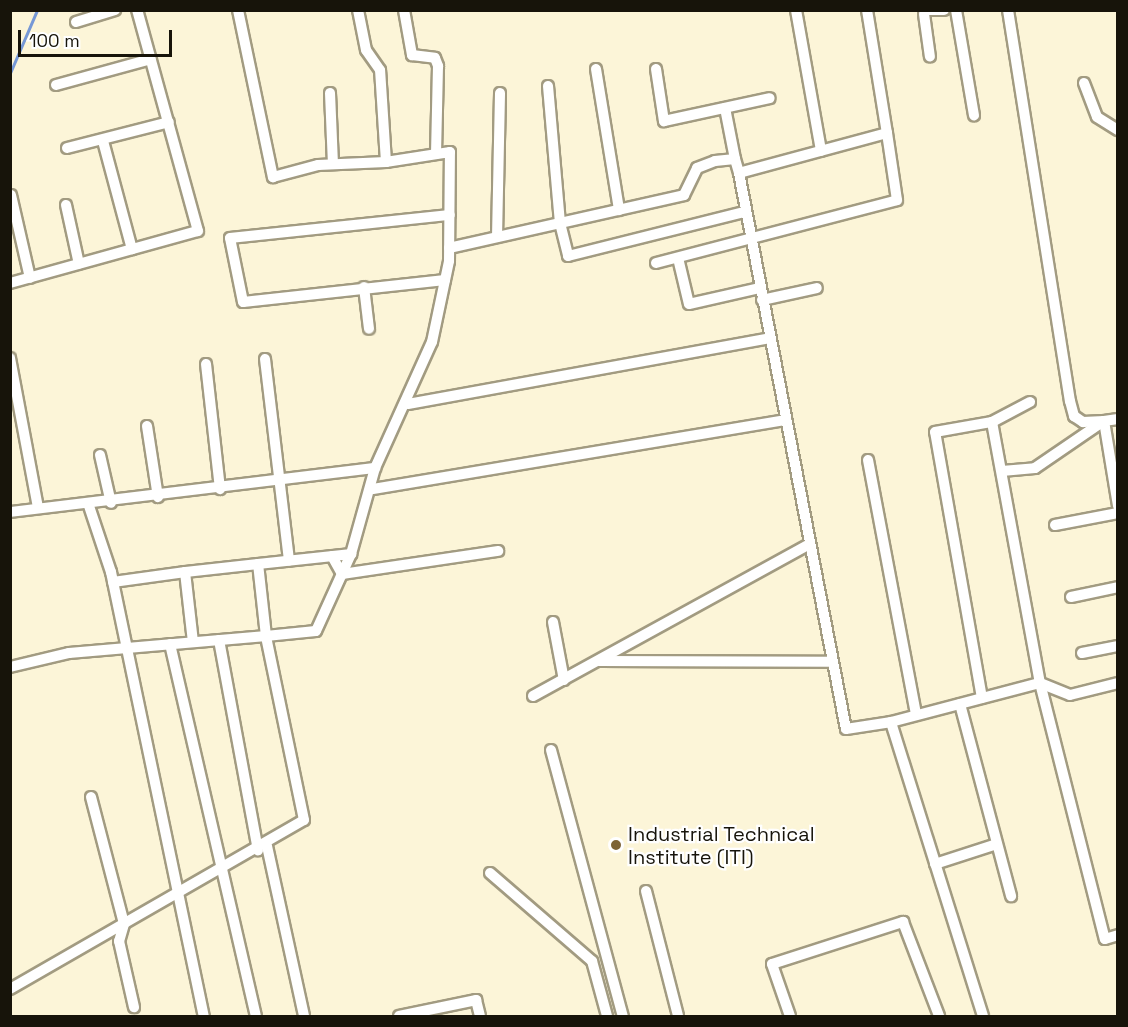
<!DOCTYPE html>
<html>
<head>
<meta charset="utf-8">
<style>
  body { margin:0 }
  #map { position:relative; width:1128px; height:1027px; overflow:hidden; background:#fcf5d8; font-family:"Space Grotesk",sans-serif }
  div>[style] { position:absolute }
  [style*='--x'] { left:calc(var(--x)*1px); top:calc(var(--y)*1px); width:calc(var(--w)*1px); rotate:calc(var(--a)*1deg) }
  .stream>* { height:3px; margin:-1.5px; padding:0 1.5px; transform-origin:1.5px; border-radius:1.5px; background:#7698d6 }
  .roads { filter:drop-shadow(2px 0 #a29b81) drop-shadow(-2px 0 #a29b81) drop-shadow(0 2px #a29b81) drop-shadow(0 -2px #a29b81) }
  .minor>* { height:10px; margin:-5px; padding:0 5px; transform-origin:5px; border-radius:5px; background:#fff }
  .dots>* { width:16px; height:16px; translate:-50% -50%; box-sizing:border-box; border:3px solid #fff; border-radius:50% }
  span { translate:-50% -50%; white-space:nowrap; text-align:center; line-height:1.15; -webkit-text-stroke:4.5px #fff; paint-order:stroke }
  .poi-label { font-size:20px; color:#17140a }
  .left { translate:0 -50%; text-align:left }
  .frame { position:absolute; inset:0; border:12px solid #17140a; pointer-events:none }
  .scale { position:absolute; left:18px; top:30px; width:154px; height:27px; box-sizing:border-box; border:3px solid #17140a; border-top:0; padding-left:8px; font-size:18px; line-height:21px; white-space:nowrap; color:#17140a; -webkit-text-stroke:4px #fff; paint-order:stroke }
</style>
</head>
<body>
<div id="map">
  <div class="stream">
    <i style="--x:10;--y:73;--w:69;--a:-66.8"></i>
  </div>
  <div class="roads">
    <div class="minor">
      <i style="--x:238;--y:10;--w:171;--a:78.2"></i>
      <i style="--x:273;--y:177;--w:47;--a:-14.9"></i>
      <i style="--x:318;--y:165;--w:68;--a:-2.5"></i>
      <i style="--x:404;--y:10;--w:46;--a:79.9"></i>
      <i style="--x:412;--y:55;--w:23;--a:7"></i>
      <i style="--x:435;--y:58;--w:9;--a:69"></i>
      <i style="--x:438;--y:66;--w:88;--a:91.3"></i>
      <i style="--x:796;--y:10;--w:143;--a:79.9"></i>
      <i style="--x:867;--y:10;--w:125;--a:80.8"></i>
      <i style="--x:887;--y:133;--w:153;--a:164.9"></i>
      <i style="--x:739;--y:173;--w:566;--a:79.11"></i>
      <i style="--x:846;--y:729;--w:46;--a:-8.8"></i>
      <i style="--x:924;--y:10;--w:20;--a:0"></i>
      <i style="--x:956;--y:10;--w:107;--a:80.3"></i>
      <i style="--x:1008;--y:10;--w:396;--a:81"></i>
      <i style="--x:1070;--y:401;--w:16;--a:75"></i>
      <i style="--x:1074;--y:416;--w:11;--a:34"></i>
      <i style="--x:1083;--y:422;--w:21;--a:-3"></i>
      <i style="--x:1104;--y:421;--w:86;--a:80.6"></i>
      <i style="--x:924;--y:14;--w:43;--a:82.1"></i>
      <i style="--x:76;--y:22;--w:41;--a:-17.1"></i>
      <i style="--x:596;--y:69;--w:143;--a:80.7"></i>
      <i style="--x:656;--y:69;--w:53;--a:81.3"></i>
      <i style="--x:664;--y:121;--w:108;--a:-12.2"></i>
      <i style="--x:1084;--y:83;--w:36;--a:69"></i>
      <i style="--x:1097;--y:117;--w:25;--a:32"></i>
      <i style="--x:56;--y:85;--w:98;--a:-15.3"></i>
      <i style="--x:548;--y:86;--w:138;--a:85"></i>
      <i style="--x:560;--y:223;--w:34;--a:76"></i>
      <i style="--x:568;--y:256;--w:182;--a:-14"></i>
      <i style="--x:330;--y:93;--w:71;--a:87.6"></i>
      <i style="--x:725;--y:108;--w:52;--a:78.9"></i>
      <i style="--x:103;--y:141;--w:112;--a:75"></i>
      <i style="--x:67;--y:148;--w:105;--a:-14.3"></i>
      <i style="--x:11;--y:195;--w:85;--a:77.1"></i>
      <i style="--x:66;--y:205;--w:60;--a:77.6"></i>
      <i style="--x:497;--y:237;--w:144;--a:-88.8"></i>
      <i style="--x:449;--y:248;--w:241;--a:-12.7"></i>
      <i style="--x:684;--y:195;--w:30;--a:-64"></i>
      <i style="--x:697;--y:168;--w:19;--a:-21"></i>
      <i style="--x:715;--y:161;--w:20;--a:-6"></i>
      <i style="--x:735;--y:159;--w:15;--a:74"></i>
      <i style="--x:678;--y:258;--w:47;--a:76.6"></i>
      <i style="--x:689;--y:304;--w:73;--a:-12.7"></i>
      <i style="--x:656;--y:263;--w:249;--a:-14.6"></i>
      <i style="--x:897;--y:200;--w:68;--a:-98.5"></i>
      <i style="--x:445;--y:280;--w:203;--a:173.8"></i>
      <i style="--x:243;--y:302;--w:65;--a:-101.5"></i>
      <i style="--x:230;--y:238;--w:221;--a:-6"></i>
      <i style="--x:10;--y:283;--w:195;--a:-15.5"></i>
      <i style="--x:198;--y:231;--w:229;--a:-105.4"></i>
      <i style="--x:364;--y:287;--w:42;--a:83.2"></i>
      <i style="--x:762;--y:300;--w:56;--a:-12.3"></i>
      <i style="--x:10;--y:358;--w:152;--a:79.4"></i>
      <i style="--x:265;--y:359;--w:203;--a:83.2"></i>
      <i style="--x:206;--y:364;--w:126;--a:83.6"></i>
      <i style="--x:408;--y:404;--w:368;--a:-10.3"></i>
      <i style="--x:992;--y:422;--w:43;--a:-27.8"></i>
      <i style="--x:147;--y:426;--w:72;--a:81.2"></i>
      <i style="--x:100;--y:455;--w:49;--a:77.1"></i>
      <i style="--x:868;--y:460;--w:259;--a:79.3"></i>
      <i style="--x:1002;--y:471;--w:33;--a:-5"></i>
      <i style="--x:1035;--y:468;--w:83;--a:-34.3"></i>
      <i style="--x:1104;--y:421;--w:14;--a:-8"></i>
      <i style="--x:373;--y:489;--w:419;--a:-9.5"></i>
      <i style="--x:89;--y:506;--w:70;--a:71.6"></i>
      <i style="--x:111;--y:572;--w:454;--a:78.2"></i>
      <i style="--x:10;--y:512;--w:368;--a:-6.9"></i>
      <i style="--x:1055;--y:525;--w:64;--a:-10.8"></i>
      <i style="--x:332;--y:556;--w:21;--a:61"></i>
      <i style="--x:342;--y:574;--w:158;--a:-8.4"></i>
      <i style="--x:258;--y:564;--w:94;--a:-6.1"></i>
      <i style="--x:113;--y:582;--w:73;--a:-7.9"></i>
      <i style="--x:1071;--y:597;--w:48;--a:-12"></i>
      <i style="--x:553;--y:622;--w:59;--a:79.3"></i>
      <i style="--x:219;--y:640;--w:214;--a:79.5"></i>
      <i style="--x:170;--y:644;--w:382;--a:77"></i>
      <i style="--x:1082;--y:653;--w:37;--a:-11"></i>
      <i style="--x:599;--y:661;--w:234;--a:0.2"></i>
      <i style="--x:10;--y:667;--w:61;--a:-13.3"></i>
      <i style="--x:69;--y:653;--w:198;--a:-4.9"></i>
      <i style="--x:266;--y:636;--w:72;--a:-96.3"></i>
      <i style="--x:258;--y:564;--w:73;--a:173.7"></i>
      <i style="--x:185;--y:572;--w:70;--a:83.5"></i>
      <i style="--x:533;--y:696;--w:316;--a:-28.8"></i>
      <i style="--x:982;--y:698;--w:270;--a:-100"></i>
      <i style="--x:935;--y:432;--w:58;--a:-10"></i>
      <i style="--x:992;--y:422;--w:265;--a:79.6"></i>
      <i style="--x:1040;--y:683;--w:264;--a:75.8"></i>
      <i style="--x:1105;--y:939;--w:14;--a:-17"></i>
      <i style="--x:960;--y:704;--w:199;--a:75.1"></i>
      <i style="--x:551;--y:750;--w:276;--a:74.9"></i>
      <i style="--x:91;--y:797;--w:131;--a:75.4"></i>
      <i style="--x:124;--y:924;--w:18;--a:106"></i>
      <i style="--x:119;--y:941;--w:68;--a:77.2"></i>
      <i style="--x:267;--y:846;--w:174;--a:77.7"></i>
      <i style="--x:935;--y:864;--w:65;--a:-17.9"></i>
      <i style="--x:490;--y:873;--w:135;--a:40.8"></i>
      <i style="--x:592;--y:961;--w:57;--a:74.7"></i>
      <i style="--x:646;--y:891;--w:129;--a:75.6"></i>
      <i style="--x:10;--y:989;--w:339;--a:-29.9"></i>
      <i style="--x:304;--y:820;--w:188;--a:-101.7"></i>
      <i style="--x:266;--y:636;--w:50;--a:-5.7"></i>
      <i style="--x:316;--y:631;--w:85;--a:-65.6"></i>
      <i style="--x:351;--y:554;--w:89;--a:-74.4"></i>
      <i style="--x:375;--y:468;--w:138;--a:-65.7"></i>
      <i style="--x:432;--y:342;--w:83;--a:-78.1"></i>
      <i style="--x:449;--y:261;--w:109;--a:-89.5"></i>
      <i style="--x:450;--y:152;--w:65;--a:171.1"></i>
      <i style="--x:386;--y:162;--w:92;--a:-93.7"></i>
      <i style="--x:380;--y:70;--w:24;--a:-125"></i>
      <i style="--x:366;--y:50;--w:41;--a:-101.3"></i>
      <i style="--x:399;--y:1016;--w:79;--a:-11.7"></i>
      <i style="--x:476;--y:1000;--w:16;--a:76"></i>
      <i style="--x:790;--y:1016;--w:55;--a:-109.1"></i>
      <i style="--x:772;--y:964;--w:138;--a:-17.8"></i>
      <i style="--x:903;--y:922;--w:101;--a:69"></i>
      <i style="--x:983;--y:1016;--w:308;--a:-107.4"></i>
      <i style="--x:891;--y:722;--w:154;--a:-14.7"></i>
      <i style="--x:1040;--y:683;--w:32;--a:22"></i>
      <i style="--x:1070;--y:695;--w:49;--a:-14"></i>
    </div>
  </div>
  <div class="dots">
    <i style="left:616px;top:845px;background:#7d6334"></i>
  </div>
  <div class="poi-label">
    <span class="left" style="left:628px;top:846px">Industrial Technical<br>Institute (ITI)</span>
  </div>
  <div class="frame"></div>
  <div class="scale">100 m</div>
</div>
</body>
</html>
